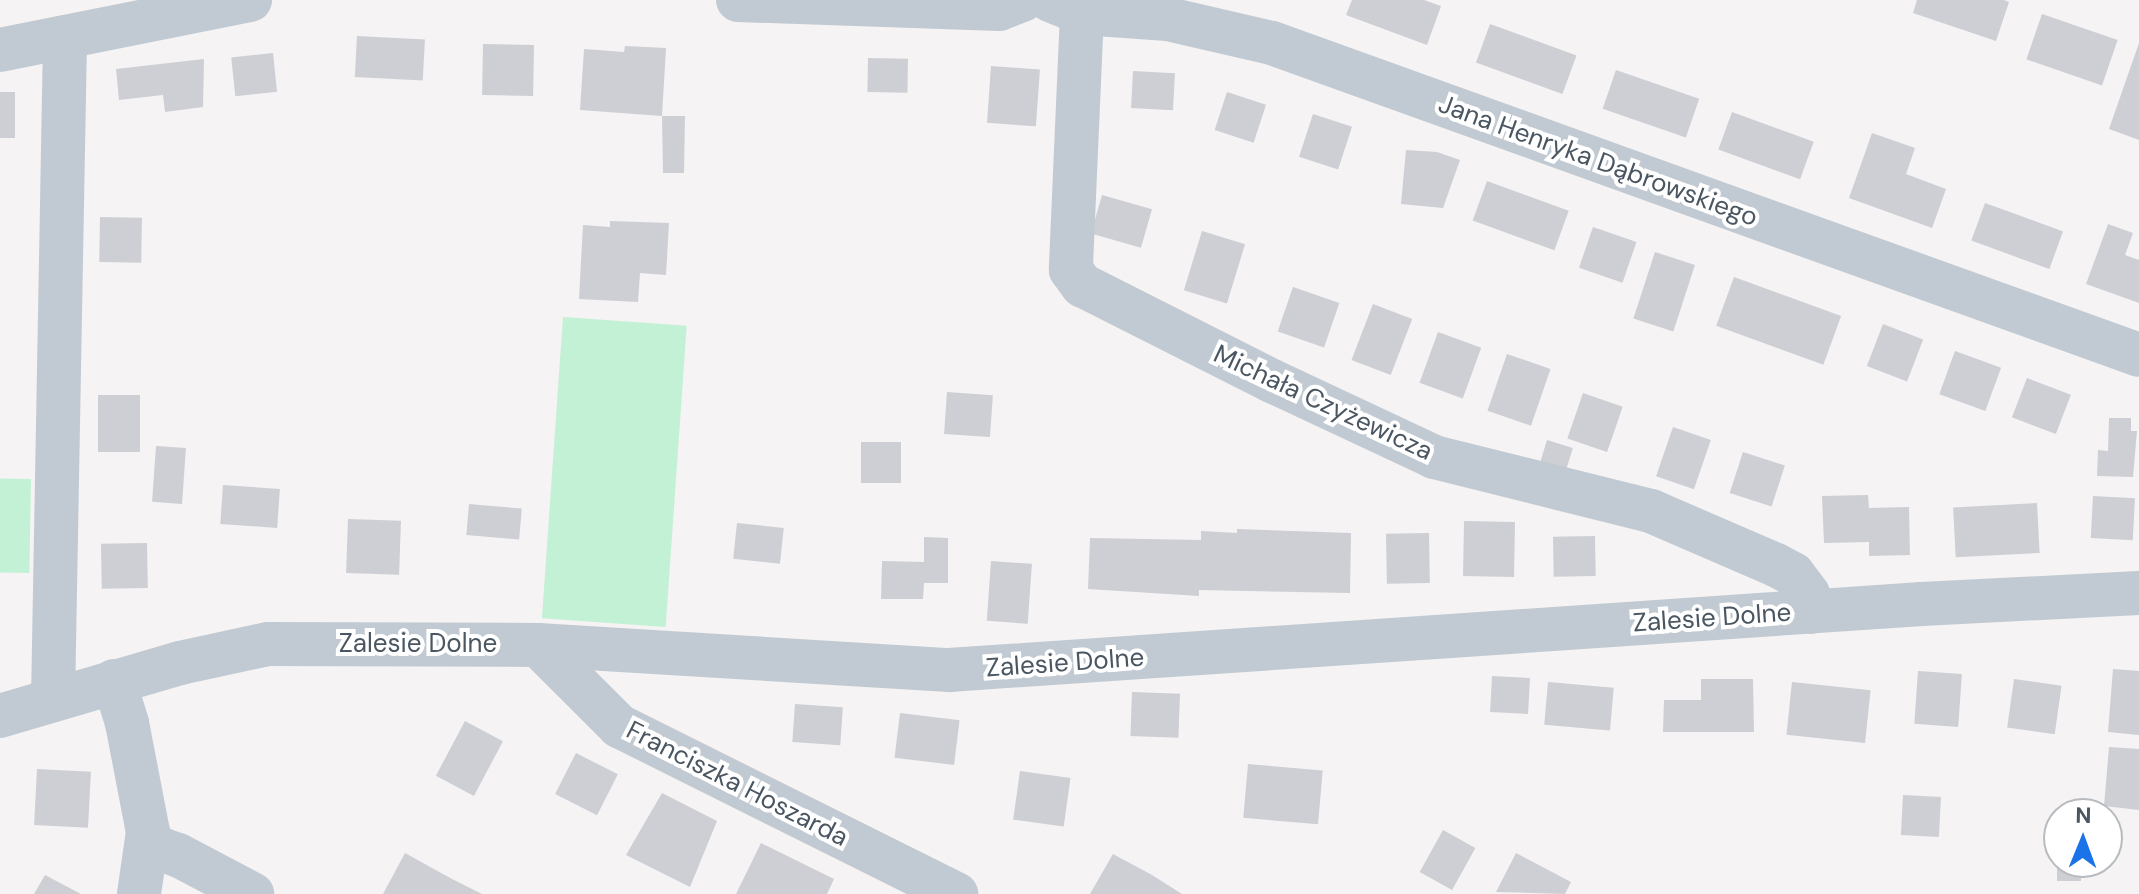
<!DOCTYPE html>
<html>
<head>
<meta charset="utf-8">
<style>
  body { margin:0 }
  #map { position:relative; width:2139px; height:894px; overflow:hidden; background:#f5f3f3; font-family:"DM Sans",sans-serif }
  div>[style] { position:absolute }
  [style*='--x'] { left:calc(var(--x)*1px); top:calc(var(--y)*1px); width:calc(var(--w)*1px); rotate:calc(var(--a)*1deg) }
  .green>* { inset:0; background:#c3f1d5; transform-origin:0 0 }
  .building>* { inset:0; background:#cdcfd5; transform-origin:0 0 }
  .minor>* { height:44px; margin:-22px; padding:0 22px; transform-origin:22px; border-radius:22px; background:#c1cad2 }
  span { translate:-50% -50%; white-space:nowrap; text-align:center; line-height:1.15; -webkit-text-stroke:8px #fff; paint-order:stroke }
  .street-label { font-size:26px; color:#4a5661 }
  .north { position:absolute; left:2043px; top:798px; width:80px; height:80px; box-sizing:border-box; background:#fff; border:2px solid #b7bbc0; border-radius:50%; rotate:1deg; font-size:22px; font-weight:700; line-height:32px; text-align:center; color:#4a5661 }
  .north::after { content:''; display:block; margin:auto; width:28px; height:36px; background:#1a73e8; clip-path:polygon(50% 0,100% 100%,50% 72%,0 100%) }
</style>
</head>
<body>
<div id="map">
  <div class="green">
    <i style="left:563px;top:317px;width:124px;height:302px;rotate:4deg"></i>
    <i style="left:31px;top:479px;width:94px;height:32px;rotate:91deg"></i>
  </div>
  <div class="building">
    <i style="clip-path:polygon(1352px 0,1424px 0,1441px 6px,1427px 45px,1346px 15px)"></i>
    <i style="clip-path:polygon(1917px 0,2004px 0,2009px 2px,1996px 41px,1913px 13px)"></i>
    <i style="left:2042px;top:14px;width:80px;height:48px;rotate:19deg"></i>
    <i style="left:1490px;top:24px;width:92px;height:41px;rotate:20deg"></i>
    <i style="left:357px;top:36px;width:68px;height:41px;rotate:3deg"></i>
    <i style="clip-path:polygon(2139px 43px,2139px 140px,2109px 129px)"></i>
    <i style="left:483px;top:44px;width:51px;height:51px;rotate:1deg"></i>
    <i style="clip-path:polygon(625px 46px,666px 48px,662px 116px,685px 116px,684px 173px,663px 173px,662px 116px,580px 110px,584px 49px,624px 52px)"></i>
    <i style="left:273px;top:53px;width:39px;height:42px;rotate:84deg"></i>
    <i style="left:868px;top:58px;width:40px;height:34px;rotate:1deg"></i>
    <i style="clip-path:polygon(204px 59px,203px 107px,165px 112px,163px 95px,119px 100px,116px 69px)"></i>
    <i style="left:991px;top:66px;width:49px;height:57px;rotate:4deg"></i>
    <i style="left:1616px;top:70px;width:88px;height:41px;rotate:19deg"></i>
    <i style="left:1133px;top:71px;width:42px;height:37px;rotate:3deg"></i>
    <i style="left:0;top:92px;width:15px;height:46px"></i>
    <i style="left:1227px;top:92px;width:41px;height:40px;rotate:18deg"></i>
    <i style="left:1732px;top:112px;width:87px;height:40px;rotate:20deg"></i>
    <i style="left:1313px;top:114px;width:41px;height:45px;rotate:18deg"></i>
    <i style="clip-path:polygon(1872px 133px,1915px 148px,1906px 174px,1946px 189px,1932px 228px,1849px 198px)"></i>
    <i style="clip-path:polygon(1406px 150px,1437px 152px,1460px 160px,1443px 208px,1401px 204px)"></i>
    <i style="left:1487px;top:181px;width:87px;height:42px;rotate:20deg"></i>
    <i style="left:1102px;top:195px;width:52px;height:40px;rotate:16deg"></i>
    <i style="left:1985px;top:203px;width:83px;height:40px;rotate:20deg"></i>
    <i style="left:100px;top:217px;width:42px;height:45px;rotate:1deg"></i>
    <i style="clip-path:polygon(610px 221px,669px 223px,666px 275px,640px 273px,638px 302px,579px 299px,583px 225px,610px 227px)"></i>
    <i style="clip-path:polygon(2108px 224px,2133px 233px,2125px 255px,2139px 260px,2139px 303px,2086px 284px)"></i>
    <i style="left:1593px;top:227px;width:46px;height:43px;rotate:19deg"></i>
    <i style="left:1202px;top:231px;width:45px;height:62px;rotate:17deg"></i>
    <i style="left:1655px;top:252px;width:42px;height:70px;rotate:18deg"></i>
    <i style="left:1734px;top:277px;width:114px;height:52px;rotate:20deg"></i>
    <i style="left:1293px;top:287px;width:49px;height:47px;rotate:19deg"></i>
    <i style="left:1373px;top:304px;width:42px;height:60px;rotate:21deg"></i>
    <i style="left:1883px;top:324px;width:43px;height:45px;rotate:21deg"></i>
    <i style="left:1438px;top:332px;width:46px;height:54px;rotate:20deg"></i>
    <i style="left:1955px;top:351px;width:49px;height:46px;rotate:20deg"></i>
    <i style="left:1507px;top:354px;width:46px;height:60px;rotate:19deg"></i>
    <i style="left:2027px;top:378px;width:47px;height:42px;rotate:21deg"></i>
    <i style="left:947px;top:392px;width:46px;height:42px;rotate:4deg"></i>
    <i style="left:1583px;top:393px;width:42px;height:48px;rotate:19deg"></i>
    <i style="left:98px;top:395px;width:42px;height:57px"></i>
    <i style="clip-path:polygon(2109px 418px,2131px 418px,2131px 431px,2137px 431px,2133px 477px,2097px 476px,2098px 450px,2108px 451px)"></i>
    <i style="left:1673px;top:427px;width:40px;height:52px;rotate:19deg"></i>
    <i style="left:1547px;top:440px;width:27px;height:32px;rotate:17deg"></i>
    <i style="left:861px;top:442px;width:40px;height:41px"></i>
    <i style="left:156px;top:446px;width:30px;height:56px;rotate:4deg"></i>
    <i style="left:1743px;top:452px;width:44px;height:43px;rotate:18deg"></i>
    <i style="left:223px;top:485px;width:57px;height:39px;rotate:4deg"></i>
    <i style="clip-path:polygon(1868px 495px,1869px 508px,1909px 507px,1910px 555px,1869px 556px,1869px 542px,1824px 543px,1822px 496px)"></i>
    <i style="left:2093px;top:496px;width:42px;height:42px;rotate:3deg"></i>
    <i style="left:2037px;top:503px;width:50px;height:84px;rotate:87deg"></i>
    <i style="left:469px;top:504px;width:53px;height:31px;rotate:5deg"></i>
    <i style="left:348px;top:519px;width:53px;height:54px;rotate:2deg"></i>
    <i style="left:1464px;top:521px;width:51px;height:55px;rotate:1deg"></i>
    <i style="left:737px;top:523px;width:47px;height:36px;rotate:6deg"></i>
    <i style="clip-path:polygon(1237px 529px,1351px 533px,1350px 593px,1199px 590px,1199px 596px,1088px 589px,1090px 538px,1201px 540px,1201px 531px,1237px 533px)"></i>
    <i style="left:1429px;top:533px;width:50px;height:43px;rotate:89deg"></i>
    <i style="left:1595px;top:536px;width:40px;height:42px;rotate:89deg"></i>
    <i style="clip-path:polygon(924px 537px,948px 538px,948px 583px,924px 583px,923px 599px,881px 599px,882px 561px,924px 562px)"></i>
    <i style="left:147px;top:543px;width:45px;height:46px;rotate:89deg"></i>
    <i style="left:991px;top:561px;width:41px;height:60px;rotate:4deg"></i>
    <i style="clip-path:polygon(2113px 669px,2139px 671px,2139px 735px,2108px 732px)"></i>
    <i style="left:1918px;top:671px;width:44px;height:53px;rotate:4deg"></i>
    <i style="left:1492px;top:676px;width:38px;height:36px;rotate:3deg"></i>
    <i style="clip-path:polygon(1701px 679px,1753px 679px,1754px 732px,1663px 732px,1664px 700px,1701px 700px)"></i>
    <i style="left:2014px;top:679px;width:48px;height:49px;rotate:8deg"></i>
    <i style="left:1548px;top:682px;width:66px;height:43px;rotate:5deg"></i>
    <i style="left:1792px;top:682px;width:79px;height:53px;rotate:6deg"></i>
    <i style="left:1132px;top:692px;width:48px;height:44px;rotate:2deg"></i>
    <i style="left:795px;top:704px;width:48px;height:38px;rotate:4deg"></i>
    <i style="left:900px;top:713px;width:60px;height:45px;rotate:7deg"></i>
    <i style="left:465px;top:721px;width:43px;height:62px;rotate:28deg"></i>
    <i style="clip-path:polygon(2109px 747px,2139px 749px,2139px 810px,2104px 806px)"></i>
    <i style="left:576px;top:753px;width:47px;height:46px;rotate:27deg"></i>
    <i style="left:1248px;top:764px;width:75px;height:54px;rotate:5deg"></i>
    <i style="left:37px;top:769px;width:54px;height:56px;rotate:3deg"></i>
    <i style="left:1020px;top:771px;width:51px;height:49px;rotate:8deg"></i>
    <i style="clip-path:polygon(662px 793px,717px 821px,690px 887px,626px 855px)"></i>
    <i style="left:1903px;top:795px;width:38px;height:40px;rotate:3deg"></i>
    <i style="left:1443px;top:830px;width:37px;height:48px;rotate:29deg"></i>
    <i style="clip-path:polygon(761px 843px,834px 879px,827px 894px,736px 894px)"></i>
    <i style="clip-path:polygon(405px 853px,452px 879px,482px 894px,383px 894px)"></i>
    <i style="clip-path:polygon(1516px 853px,1571px 882px,1565px 894px,1496px 892px)"></i>
    <i style="clip-path:polygon(1113px 854px,1152px 875px,1182px 894px,1090px 894px)"></i>
    <i style="left:2057px;top:862px;width:24px;height:19px"></i>
    <i style="clip-path:polygon(45px 875px,81px 894px,34px 894px)"></i>
  </div>
  <div class="minor">
    <i style="--x:738;--y:0;--w:261;--a:2"></i>
    <i style="--x:999;--y:9;--w:25;--a:-21"></i>
    <i style="--x:1050;--y:0;--w:35;--a:22"></i>
    <i style="--x:1082;--y:13;--w:86;--a:4"></i>
    <i style="--x:1168;--y:19;--w:107;--a:13"></i>
    <i style="--x:1272;--y:43;--w:921;--a:19.79"></i>
    <i style="--x:1082;--y:13;--w:257;--a:92.5"></i>
    <i style="--x:1071;--y:270;--w:19;--a:54"></i>
    <i style="--x:1082;--y:285;--w:213;--a:26.8"></i>
    <i style="--x:1272;--y:381;--w:179;--a:25.1"></i>
    <i style="--x:1434;--y:457;--w:224;--a:14"></i>
    <i style="--x:1651;--y:511;--w:136;--a:23.4"></i>
    <i style="--x:1776;--y:565;--w:19;--a:28"></i>
    <i style="--x:1793;--y:574;--w:25;--a:53"></i>
    <i style="--x:1808;--y:594;--w:18;--a:81"></i>
    <i style="--x:0;--y:50;--w:255;--a:-11.3"></i>
    <i style="--x:538;--y:645;--w:115;--a:45"></i>
    <i style="--x:619;--y:726;--w:377;--a:26.5"></i>
    <i style="--x:114;--y:681;--w:44;--a:72.8"></i>
    <i style="--x:127;--y:723;--w:111;--a:79.1"></i>
    <i style="--x:148;--y:832;--w:63;--a:98.3"></i>
    <i style="--x:53;--y:700;--w:663;--a:-88.96"></i>
    <i style="--x:0;--y:716;--w:188;--a:-16.4"></i>
    <i style="--x:180;--y:663;--w:90;--a:-12.2"></i>
    <i style="--x:268;--y:644;--w:270;--a:0.2"></i>
    <i style="--x:538;--y:645;--w:412;--a:3.5"></i>
    <i style="--x:949;--y:670;--w:975;--a:-3.88"></i>
    <i style="--x:1922;--y:604;--w:217;--a:-2.9"></i>
    <i style="--x:147;--y:844;--w:33;--a:20"></i>
    <i style="--x:178;--y:855;--w:84;--a:27.8"></i>
  </div>
  <div class="street-label">
    <span style="left:1598px;top:161px;rotate:20deg">Jana Henryka Dąbrowskiego</span>
    <span style="left:1323px;top:403px;rotate:25deg">Michała Czyżewicza</span>
    <span style="left:1712px;top:618px;rotate:-4deg">Zalesie Dolne</span>
    <span style="left:418px;top:644px">Zalesie Dolne</span>
    <span style="left:1065px;top:663px;rotate:-4deg">Zalesie Dolne</span>
    <span style="left:737px;top:784px;rotate:27deg">Franciszka Hoszarda</span>
  </div>
  <div class="north">N</div>
</div>
</body>
</html>
